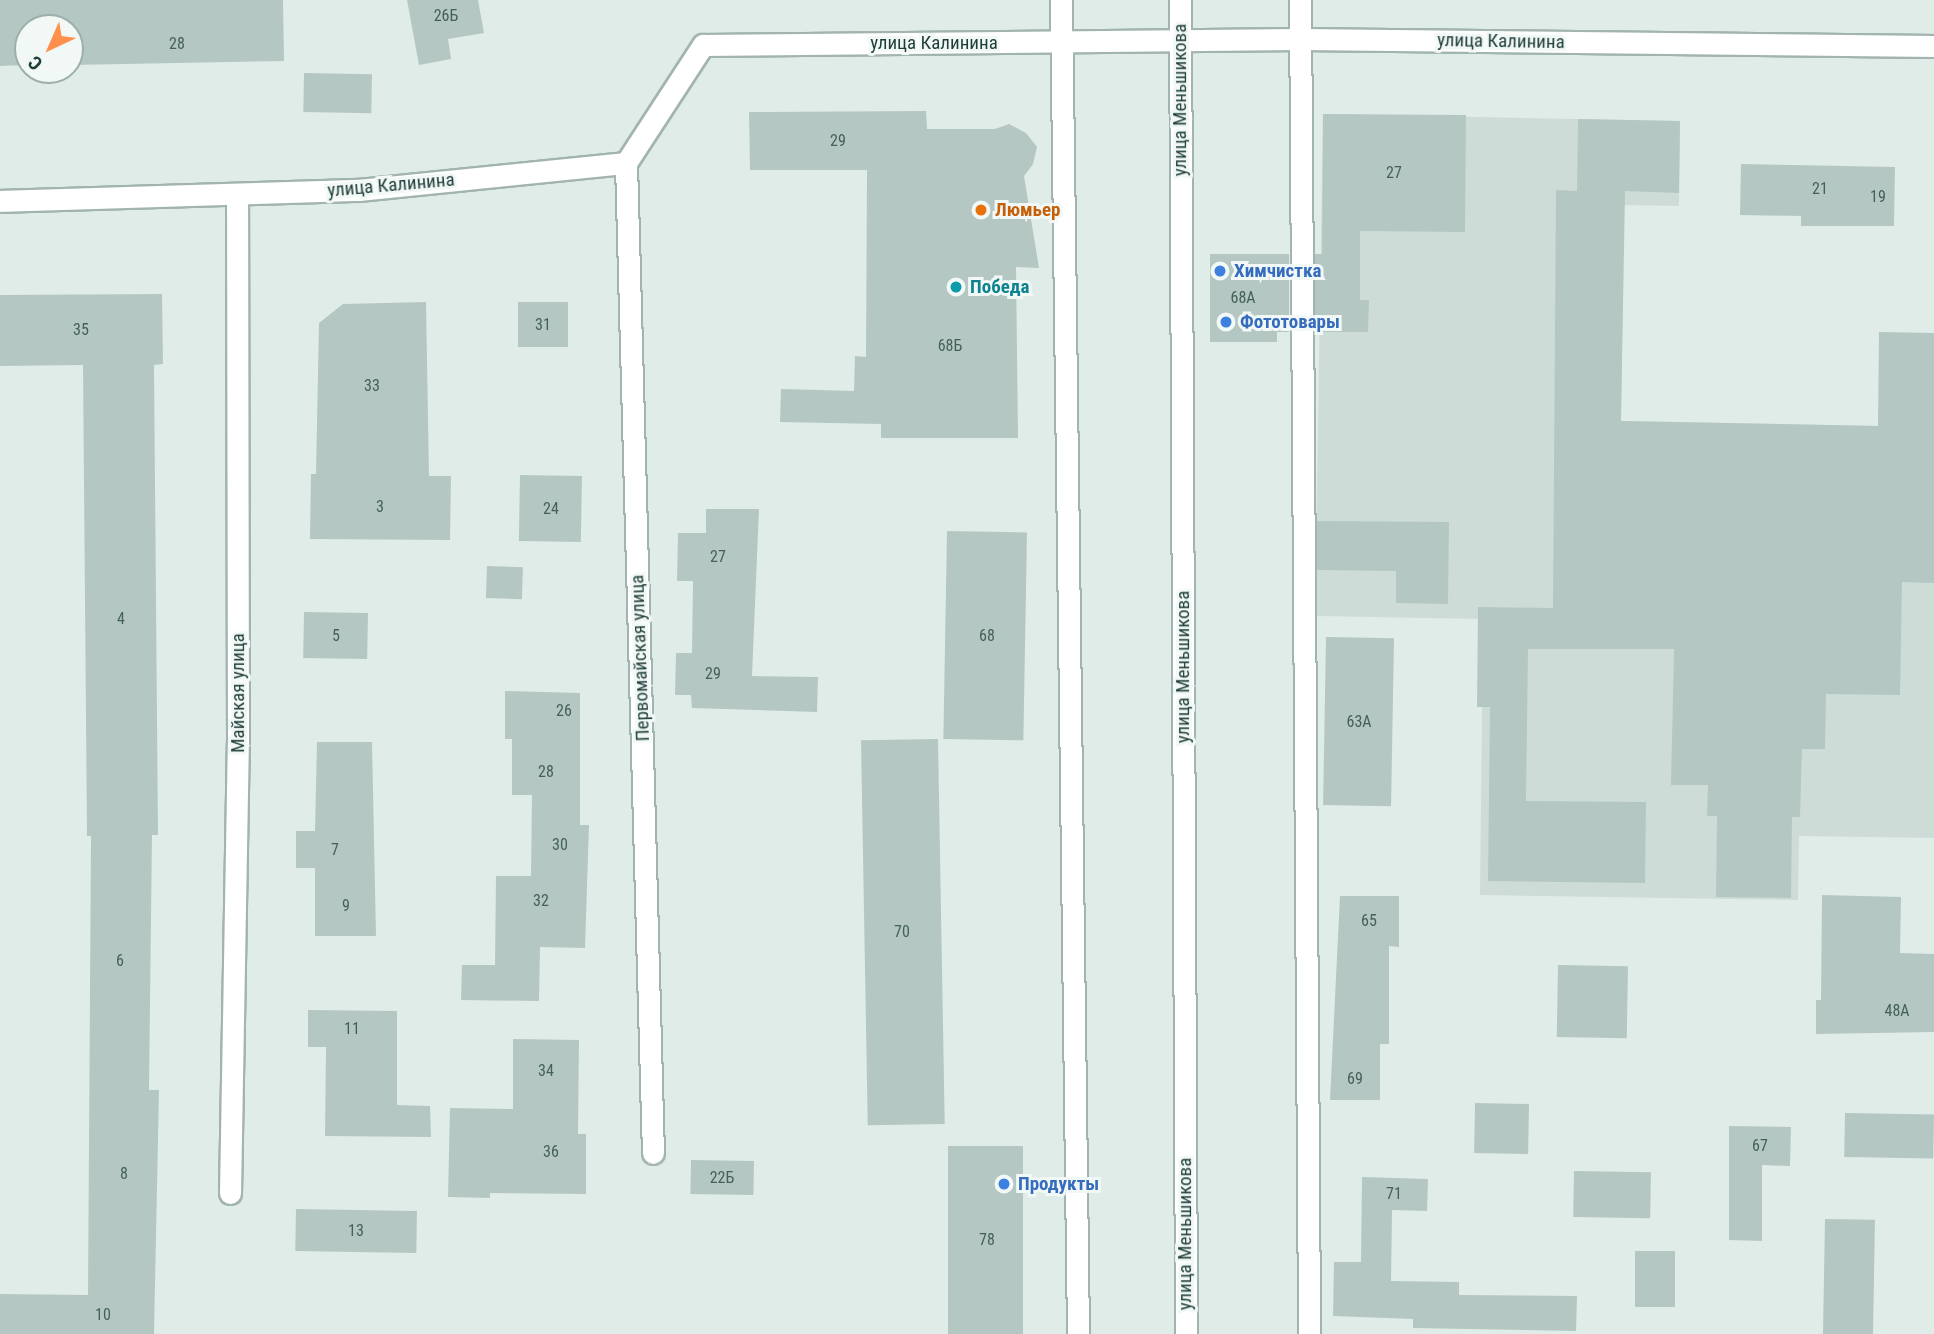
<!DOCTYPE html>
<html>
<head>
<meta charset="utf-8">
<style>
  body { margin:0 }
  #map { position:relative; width:1934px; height:1334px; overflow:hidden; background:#e0ece8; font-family:"Roboto Condensed",sans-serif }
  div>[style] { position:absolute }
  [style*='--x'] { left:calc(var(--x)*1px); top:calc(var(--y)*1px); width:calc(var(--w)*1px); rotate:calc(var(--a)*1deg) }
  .built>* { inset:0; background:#cedcd8 }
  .building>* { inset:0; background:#b5c7c2; transform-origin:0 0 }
  .roads { filter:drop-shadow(2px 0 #a2b4b0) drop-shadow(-2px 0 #a2b4b0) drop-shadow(0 2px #a2b4b0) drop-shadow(0 -2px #a2b4b0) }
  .minor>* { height:21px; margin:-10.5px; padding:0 10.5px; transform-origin:10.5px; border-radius:10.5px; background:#fff }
  .dots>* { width:19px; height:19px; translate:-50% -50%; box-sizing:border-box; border:4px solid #f1f8f6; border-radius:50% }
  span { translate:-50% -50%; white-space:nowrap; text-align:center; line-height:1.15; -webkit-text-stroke:6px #f1f8f6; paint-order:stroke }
  .number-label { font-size:16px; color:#44605c }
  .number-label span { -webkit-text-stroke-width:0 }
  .street-label { font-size:19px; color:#1f3e3a }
  .food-label { font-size:19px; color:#c56008; font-weight:700 }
  .left { translate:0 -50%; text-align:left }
  .shop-label { font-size:19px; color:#366cbe; font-weight:700 }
  .culture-label { font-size:19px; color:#0d838f; font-weight:700 }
  .north { position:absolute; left:14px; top:14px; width:70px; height:70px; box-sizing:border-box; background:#f1f8f6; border:2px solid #9daeab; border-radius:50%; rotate:224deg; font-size:19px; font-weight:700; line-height:28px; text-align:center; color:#1f3e3a }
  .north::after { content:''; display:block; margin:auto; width:24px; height:32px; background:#fe8f4c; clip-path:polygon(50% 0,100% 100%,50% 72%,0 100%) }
</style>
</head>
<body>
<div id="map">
  <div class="built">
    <i style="clip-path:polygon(1323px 114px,1680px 121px,1679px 206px,1624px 205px,1621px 421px,1934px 427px,1934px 838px,1799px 836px,1798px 900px,1480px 895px,1483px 619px,1315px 616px)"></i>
  </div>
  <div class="building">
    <i style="clip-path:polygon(0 0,283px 0,284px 61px,70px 65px,70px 28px,28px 28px,28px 65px,0 66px)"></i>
    <i style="clip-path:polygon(407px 0,478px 0,484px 33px,448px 39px,451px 59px,419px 65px)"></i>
    <i style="left:304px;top:73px;width:68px;height:39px;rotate:1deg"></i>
    <i style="clip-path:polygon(926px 111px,927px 129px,995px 129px,1009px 124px,1026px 133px,1037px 147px,1033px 164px,1024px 176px,1039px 268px,1016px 267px,1018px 438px,881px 438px,881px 424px,780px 422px,781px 389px,854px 391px,855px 356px,866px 357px,867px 170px,750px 170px,749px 112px)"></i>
    <i style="clip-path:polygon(1323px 114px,1466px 115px,1465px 232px,1360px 231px,1360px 300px,1369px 300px,1368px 332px,1315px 332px,1315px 254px,1322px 254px)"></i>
    <i style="clip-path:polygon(1578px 119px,1680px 121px,1679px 193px,1625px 191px,1621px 421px,1878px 426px,1879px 332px,1934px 333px,1934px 583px,1902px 582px,1900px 695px,1826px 694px,1825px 749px,1802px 749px,1800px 817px,1792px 817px,1791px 898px,1716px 897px,1717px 816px,1707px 816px,1708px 785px,1671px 785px,1674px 649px,1528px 649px,1526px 801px,1646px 802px,1645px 883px,1488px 881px,1490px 707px,1477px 707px,1478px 607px,1553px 608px,1556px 190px,1577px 191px)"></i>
    <i style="clip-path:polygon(1741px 164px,1895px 167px,1894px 226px,1801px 226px,1801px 216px,1740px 215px)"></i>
    <i style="clip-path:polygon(1210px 254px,1289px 254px,1289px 332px,1277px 332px,1277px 342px,1210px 342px)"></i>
    <i style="clip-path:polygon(162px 294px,163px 364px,154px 365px,158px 835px,152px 835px,149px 1090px,159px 1090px,154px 1334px,0 1334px,0 1294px,88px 1295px,91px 836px,87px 836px,83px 365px,0 366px,0 295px)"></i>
    <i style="clip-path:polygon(426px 302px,429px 476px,451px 476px,450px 540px,310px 539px,311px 474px,316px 474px,319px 323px,343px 304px)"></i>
    <i style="left:518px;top:302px;width:50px;height:45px"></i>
    <i style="left:520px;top:475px;width:62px;height:66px;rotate:1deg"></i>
    <i style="clip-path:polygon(706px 509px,759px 509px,752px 676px,818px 677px,817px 712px,692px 708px,691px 695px,675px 695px,676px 653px,692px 653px,693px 581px,677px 581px,678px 533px,706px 533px)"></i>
    <i style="clip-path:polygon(1317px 521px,1449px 522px,1448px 604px,1396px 603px,1396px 571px,1317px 570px)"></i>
    <i style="left:947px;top:531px;width:80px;height:208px;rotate:1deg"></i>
    <i style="left:487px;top:566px;width:36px;height:32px;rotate:2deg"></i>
    <i style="left:304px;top:612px;width:64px;height:46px;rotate:1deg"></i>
    <i style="left:1326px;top:637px;width:68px;height:168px;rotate:1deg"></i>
    <i style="clip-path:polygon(505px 691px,580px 693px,580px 825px,589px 825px,585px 948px,540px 947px,539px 1001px,461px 1000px,462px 965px,495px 965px,496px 876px,531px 876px,532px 795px,512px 795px,512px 739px,505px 739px)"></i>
    <i style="left:938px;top:739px;width:385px;height:77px;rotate:89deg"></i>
    <i style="clip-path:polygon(317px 742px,372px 742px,376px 936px,315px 936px,315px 868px,296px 868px,296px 831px,315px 831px)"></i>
    <i style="clip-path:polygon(1822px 895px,1901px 897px,1900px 953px,1934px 954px,1934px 1032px,1816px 1034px,1816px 1000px,1821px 1000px)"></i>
    <i style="clip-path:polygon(1340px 896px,1399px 896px,1399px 947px,1389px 946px,1389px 1044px,1380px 1044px,1380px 1100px,1330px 1100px)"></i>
    <i style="left:1558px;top:965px;width:70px;height:72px;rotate:1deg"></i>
    <i style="clip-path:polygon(308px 1010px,397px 1011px,397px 1105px,430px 1106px,431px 1137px,325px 1136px,326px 1047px,308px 1047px)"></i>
    <i style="clip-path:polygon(513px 1039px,579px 1040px,578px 1134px,586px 1134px,586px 1194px,490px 1193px,490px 1198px,448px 1197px,450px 1108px,513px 1109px)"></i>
    <i style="left:1475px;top:1103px;width:54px;height:50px;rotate:1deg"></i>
    <i style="left:1845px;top:1113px;width:89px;height:44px;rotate:1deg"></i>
    <i style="clip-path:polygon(1729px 1126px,1791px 1127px,1790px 1166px,1762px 1165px,1762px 1241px,1729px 1240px)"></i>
    <i style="left:948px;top:1146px;width:75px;height:188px"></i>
    <i style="left:691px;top:1160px;width:63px;height:34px;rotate:1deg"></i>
    <i style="left:1574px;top:1171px;width:77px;height:46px;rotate:1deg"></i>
    <i style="clip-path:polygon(1362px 1177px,1428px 1179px,1427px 1211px,1392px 1210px,1391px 1281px,1459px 1282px,1459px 1295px,1577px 1296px,1576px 1331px,1413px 1328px,1413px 1319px,1333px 1316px,1334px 1262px,1361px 1262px)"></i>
    <i style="left:296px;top:1209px;width:121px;height:42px;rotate:1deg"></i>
    <i style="left:1825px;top:1219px;width:50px;height:115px;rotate:1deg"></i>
    <i style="left:1635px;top:1251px;width:40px;height:56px"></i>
  </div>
  <div class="roads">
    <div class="minor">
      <i style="--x:1061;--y:0;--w:1334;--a:89.27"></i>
      <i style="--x:1180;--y:0;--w:1334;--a:89.74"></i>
      <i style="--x:1300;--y:0;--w:1334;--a:89.61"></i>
      <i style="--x:626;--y:163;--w:990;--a:88.44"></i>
      <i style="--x:0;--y:201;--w:359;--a:-1.8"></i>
      <i style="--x:359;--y:190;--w:268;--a:-5.8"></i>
      <i style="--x:626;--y:163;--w:141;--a:-56.9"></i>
      <i style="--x:703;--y:45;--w:597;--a:-0.58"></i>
      <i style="--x:1300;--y:39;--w:634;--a:0.63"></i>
      <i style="--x:230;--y:1193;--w:452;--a:-89"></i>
      <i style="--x:238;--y:741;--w:547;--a:-90.1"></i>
    </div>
  </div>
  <div class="dots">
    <i style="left:981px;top:210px;background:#e8710a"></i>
    <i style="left:1220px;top:271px;background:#3f7fe0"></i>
    <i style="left:956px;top:287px;background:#0f9aa8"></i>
    <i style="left:1226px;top:322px;background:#3f7fe0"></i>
    <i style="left:1004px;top:1184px;background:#3f7fe0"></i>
  </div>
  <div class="number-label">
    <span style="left:446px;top:16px">26Б</span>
    <span style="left:177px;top:44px">28</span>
    <span style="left:838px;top:141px">29</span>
    <span style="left:1394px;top:173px">27</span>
    <span style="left:1820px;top:189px">21</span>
    <span style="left:1878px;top:197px">19</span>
    <span style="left:1243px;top:298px">68А</span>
    <span style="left:543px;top:325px">31</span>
    <span style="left:81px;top:330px">35</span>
    <span style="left:950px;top:346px">68Б</span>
    <span style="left:372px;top:386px">33</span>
    <span style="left:380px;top:507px">3</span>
    <span style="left:551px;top:509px">24</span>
    <span style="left:718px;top:557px">27</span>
    <span style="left:121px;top:619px">4</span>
    <span style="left:336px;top:636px">5</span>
    <span style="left:987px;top:636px">68</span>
    <span style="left:713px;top:674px">29</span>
    <span style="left:564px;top:711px">26</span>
    <span style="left:1359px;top:722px">63А</span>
    <span style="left:546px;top:772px">28</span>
    <span style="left:560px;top:845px">30</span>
    <span style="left:335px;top:850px">7</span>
    <span style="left:541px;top:901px">32</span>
    <span style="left:346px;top:906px">9</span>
    <span style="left:1369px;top:921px">65</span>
    <span style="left:902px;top:932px">70</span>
    <span style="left:120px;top:961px">6</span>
    <span style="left:1897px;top:1011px">48А</span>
    <span style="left:352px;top:1029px">11</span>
    <span style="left:546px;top:1071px">34</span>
    <span style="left:1355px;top:1079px">69</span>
    <span style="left:1760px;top:1146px">67</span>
    <span style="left:551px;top:1152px">36</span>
    <span style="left:124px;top:1174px">8</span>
    <span style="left:722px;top:1178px">22Б</span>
    <span style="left:1394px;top:1194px">71</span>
    <span style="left:356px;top:1231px">13</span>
    <span style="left:987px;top:1240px">78</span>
    <span style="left:103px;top:1315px">10</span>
  </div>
  <div class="street-label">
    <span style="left:1501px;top:41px;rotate:1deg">улица Калинина</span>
    <span style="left:934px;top:43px">улица Калинина</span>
    <span style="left:1180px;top:100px;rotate:-90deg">улица Меньшикова</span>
    <span style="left:391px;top:185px;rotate:-5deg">улица Калинина</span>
    <span style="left:640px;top:658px;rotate:-92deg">Первомайская улица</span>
    <span style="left:1183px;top:667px;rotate:-90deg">улица Меньшикова</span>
    <span style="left:238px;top:693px;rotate:-90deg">Майская улица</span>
    <span style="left:1185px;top:1234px;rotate:-90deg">улица Меньшикова</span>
  </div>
  <div class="food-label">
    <span class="left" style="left:995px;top:210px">Люмьер</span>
  </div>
  <div class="shop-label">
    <span class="left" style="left:1234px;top:271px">Химчистка</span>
    <span class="left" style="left:1240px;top:322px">Фототовары</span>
    <span class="left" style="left:1018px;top:1184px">Продукты</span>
  </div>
  <div class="culture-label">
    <span class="left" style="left:970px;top:287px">Победа</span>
  </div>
  <div class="north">С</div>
</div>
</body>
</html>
